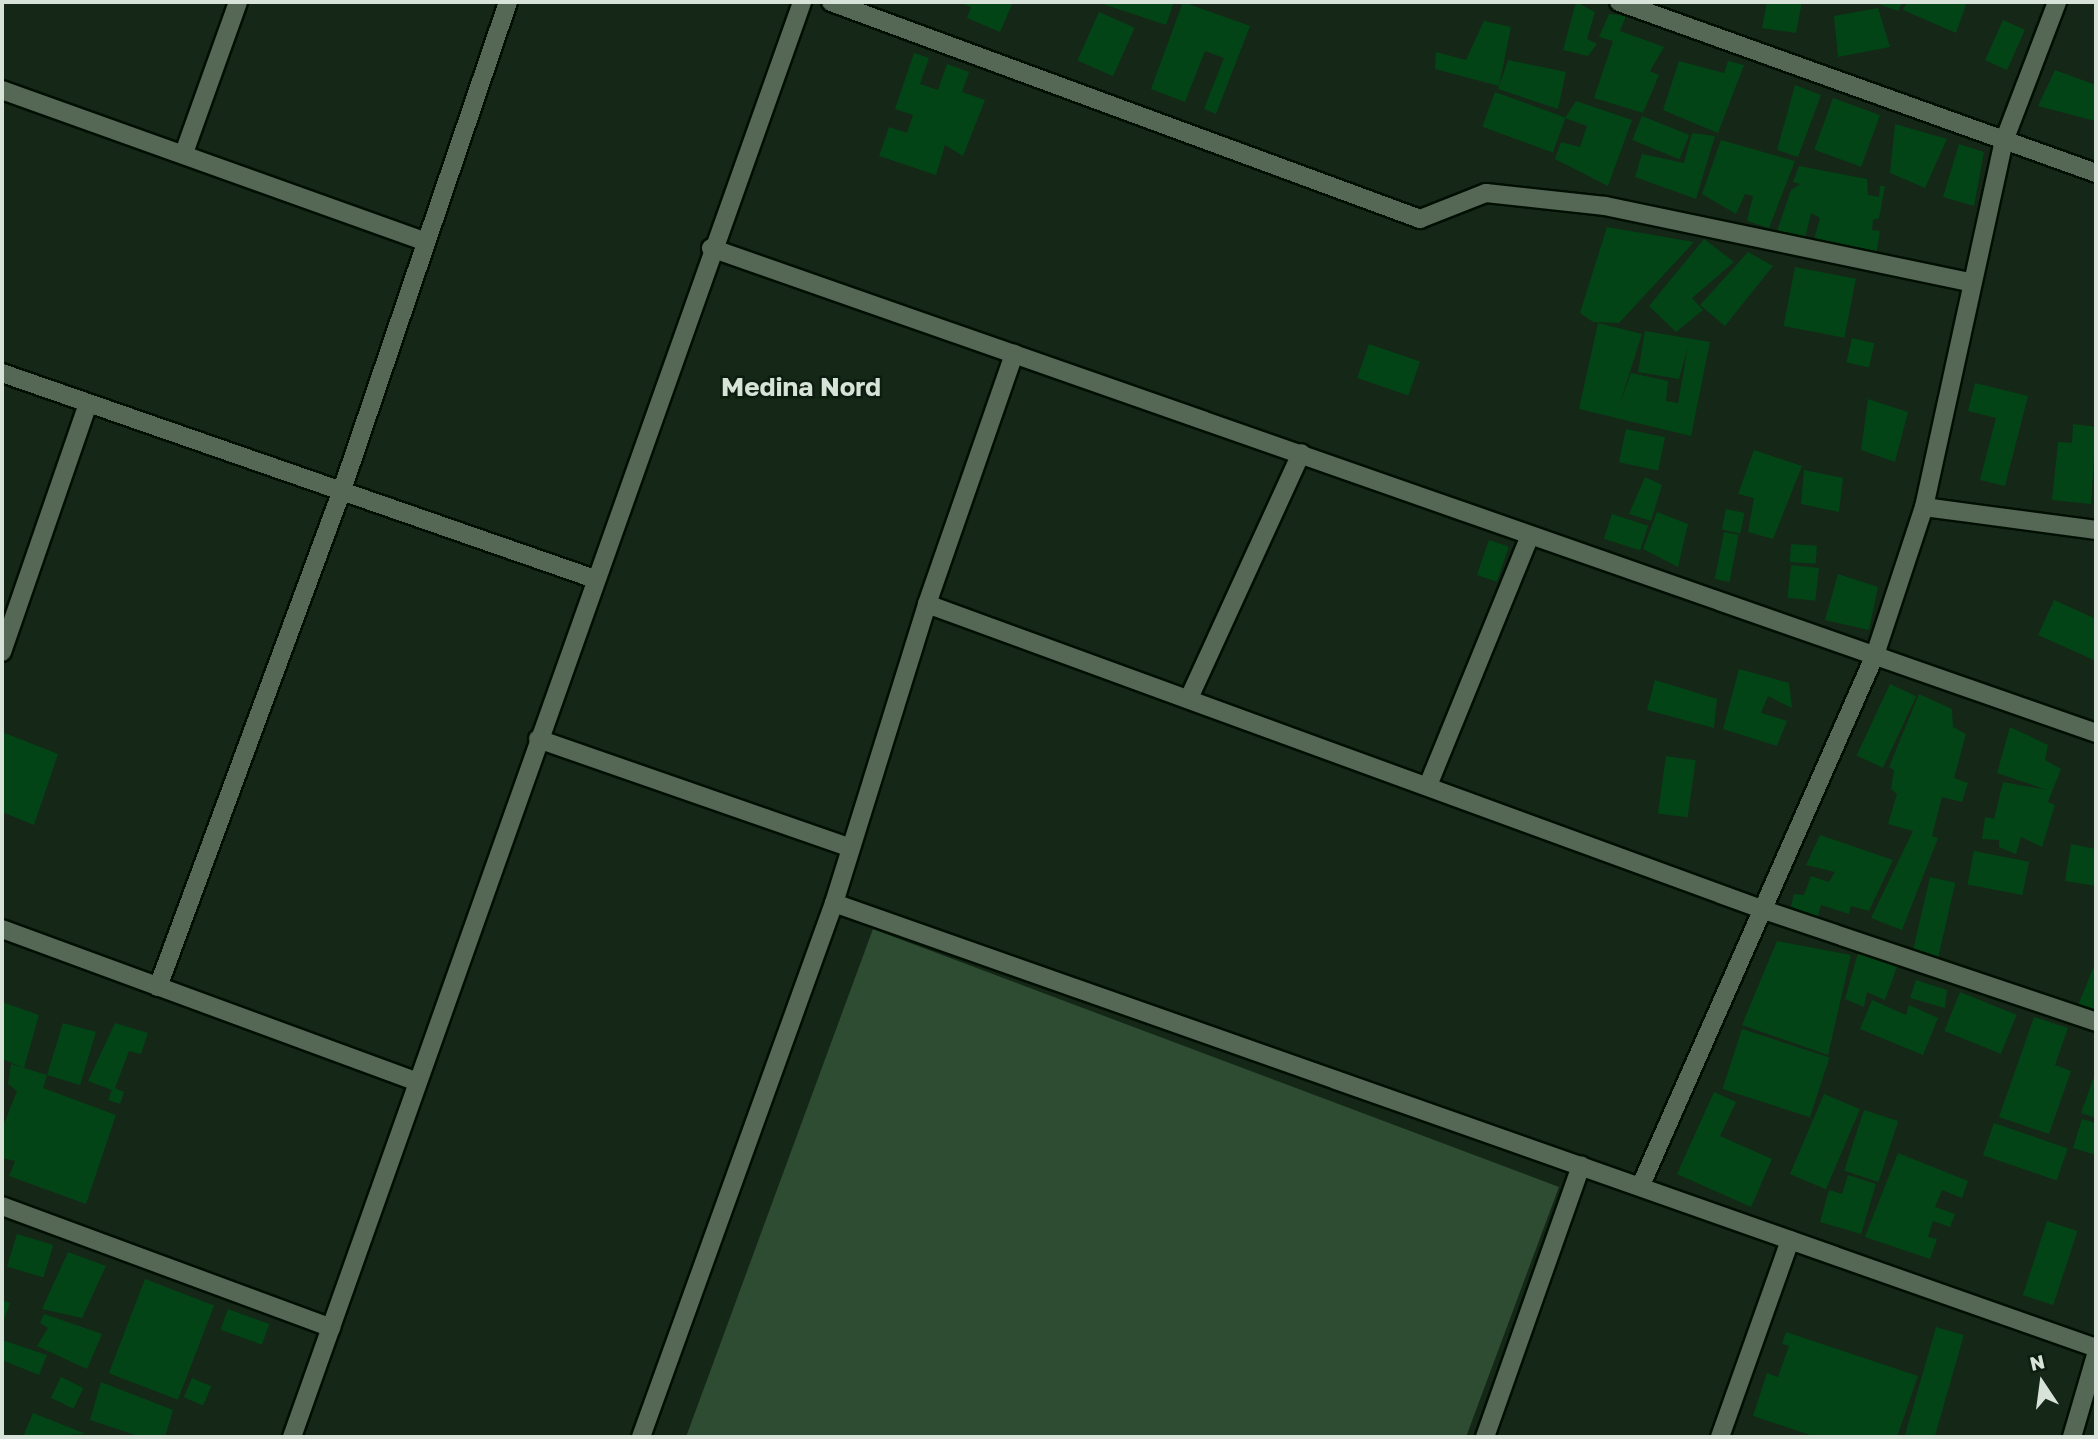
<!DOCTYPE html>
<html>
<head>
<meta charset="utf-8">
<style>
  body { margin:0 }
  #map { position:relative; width:2098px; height:1439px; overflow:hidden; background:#152717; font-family:"Golos Text",sans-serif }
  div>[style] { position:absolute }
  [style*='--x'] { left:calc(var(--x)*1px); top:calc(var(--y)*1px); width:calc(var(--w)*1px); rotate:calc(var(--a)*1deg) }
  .green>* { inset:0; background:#2d4c31 }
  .building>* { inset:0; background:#034416; transform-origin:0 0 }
  .roads { filter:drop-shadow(2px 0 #010f03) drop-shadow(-2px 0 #010f03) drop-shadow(0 2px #010f03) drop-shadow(0 -2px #010f03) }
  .street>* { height:18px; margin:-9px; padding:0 9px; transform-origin:9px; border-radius:9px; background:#546855 }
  span { translate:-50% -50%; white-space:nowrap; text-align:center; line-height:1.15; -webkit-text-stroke:5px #0b1d0e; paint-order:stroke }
  .district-label { font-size:26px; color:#d7e3d8; font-weight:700 }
  .frame { position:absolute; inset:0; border:4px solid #d7e3d8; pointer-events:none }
  .north { position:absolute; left:2007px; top:1348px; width:70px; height:70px; -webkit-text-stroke:5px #0b1d0e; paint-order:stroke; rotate:347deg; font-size:19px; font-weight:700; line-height:28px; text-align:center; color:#d7e3d8 }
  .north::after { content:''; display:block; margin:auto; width:24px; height:32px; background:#d7e3d8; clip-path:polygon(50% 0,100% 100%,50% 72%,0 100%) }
</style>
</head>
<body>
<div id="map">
  <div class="green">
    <i style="clip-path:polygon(873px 929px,1559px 1187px,1466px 1437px,686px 1437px)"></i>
  </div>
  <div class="building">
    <i style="clip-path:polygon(958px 2px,1013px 2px,1000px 32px,967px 18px,971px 7px)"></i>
    <i style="clip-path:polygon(1097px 2px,1174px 2px,1166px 25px)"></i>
    <i style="clip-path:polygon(1183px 2px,1250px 26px,1216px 114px,1204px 109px,1224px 58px,1205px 51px,1185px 102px,1151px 89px)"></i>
    <i style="clip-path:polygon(1576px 2px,1595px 12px,1587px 39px,1597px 44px,1588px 56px,1563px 50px)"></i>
    <i style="clip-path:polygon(1767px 2px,1802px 2px,1796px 33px,1762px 28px)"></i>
    <i style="clip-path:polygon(1873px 2px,1903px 2px,1898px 11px)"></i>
    <i style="clip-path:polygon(1907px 2px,1967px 2px,1956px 33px,1903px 10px)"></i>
    <i style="clip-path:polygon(1878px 8px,1890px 47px,1838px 57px,1834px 16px)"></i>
    <i style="left:1099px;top:12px;width:39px;height:53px;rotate:24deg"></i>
    <i style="clip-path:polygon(1609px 14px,1626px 16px,1620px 31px,1664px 47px,1650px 71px,1659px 75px,1643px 113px,1594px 98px,1613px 41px,1599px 37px)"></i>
    <i style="left:2003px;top:20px;width:24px;height:44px;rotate:24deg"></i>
    <i style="clip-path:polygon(1484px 21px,1511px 27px,1499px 86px,1435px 69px,1436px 52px,1466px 60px)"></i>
    <i style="clip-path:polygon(914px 53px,929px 58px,920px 84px,938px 90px,947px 64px,969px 72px,962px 92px,985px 100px,963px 156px,945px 145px,936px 175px,879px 156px,889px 127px,907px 133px,913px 115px,895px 109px)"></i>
    <i style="clip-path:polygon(1508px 60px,1566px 72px,1558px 109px,1498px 89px)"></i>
    <i style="clip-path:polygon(1679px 61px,1724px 73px,1728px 61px,1744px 65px,1718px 133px,1663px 110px)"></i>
    <i style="clip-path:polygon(2055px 70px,2096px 85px,2095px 121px,2038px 106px)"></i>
    <i style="clip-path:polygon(1795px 85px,1821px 95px,1798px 157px,1777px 150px)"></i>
    <i style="left:1495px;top:92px;width:75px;height:37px;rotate:20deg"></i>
    <i style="left:1833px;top:98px;width:50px;height:55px;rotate:20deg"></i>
    <i style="clip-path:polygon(1576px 101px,1632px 120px,1608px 186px,1555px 159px,1561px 142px,1580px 147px,1587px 126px,1565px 118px)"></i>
    <i style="left:1642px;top:116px;width:51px;height:26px;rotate:22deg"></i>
    <i style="clip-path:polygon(1895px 124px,1947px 139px,1925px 188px,1890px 173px)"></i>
    <i style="clip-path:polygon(1692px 133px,1715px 136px,1696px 199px,1635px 177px,1642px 154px,1684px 163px)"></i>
    <i style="clip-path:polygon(1721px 140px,1795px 161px,1769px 228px,1747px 221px,1753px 196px,1745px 194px,1736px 214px,1702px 194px)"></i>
    <i style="clip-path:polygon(1959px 144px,1984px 152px,1974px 206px,1943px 197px)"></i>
    <i style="clip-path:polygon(1799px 166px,1867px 179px,1868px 195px,1879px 197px,1880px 186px,1885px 186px,1879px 218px,1873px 220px,1872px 230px,1880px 231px,1876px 255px,1814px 240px,1820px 218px,1811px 213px,1805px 238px,1777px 231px,1791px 190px,1800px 184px,1793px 182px)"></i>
    <i style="clip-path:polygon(1607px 227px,1694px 242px,1619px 323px,1593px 322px,1580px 313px)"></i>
    <i style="clip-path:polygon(1704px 239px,1734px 262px,1692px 298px,1703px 310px,1676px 332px,1649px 306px)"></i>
    <i style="clip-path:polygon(1748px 252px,1773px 266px,1725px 326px,1700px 305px)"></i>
    <i style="left:1795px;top:267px;width:62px;height:60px;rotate:11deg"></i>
    <i style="clip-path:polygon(1598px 323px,1642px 334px,1619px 406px,1631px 373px,1668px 381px,1666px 401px,1678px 403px,1688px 347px,1679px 379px,1638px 372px,1645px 331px,1710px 342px,1691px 436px,1579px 409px)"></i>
    <i style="left:1852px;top:338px;width:23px;height:25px;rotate:13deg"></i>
    <i style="left:1369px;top:344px;width:54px;height:36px;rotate:19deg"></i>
    <i style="clip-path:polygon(1975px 383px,2028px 396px,2005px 486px,1980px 480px,1996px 418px,1968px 411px)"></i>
    <i style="clip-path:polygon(1868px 399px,1908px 412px,1895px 462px,1861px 450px)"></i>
    <i style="clip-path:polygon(2073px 424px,2096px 427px,2091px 504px,2052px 500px,2058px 442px,2072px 443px)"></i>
    <i style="left:1626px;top:429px;width:40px;height:34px;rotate:12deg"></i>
    <i style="clip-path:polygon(1754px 450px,1802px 466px,1773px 539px,1748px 532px,1754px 498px,1738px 494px)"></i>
    <i style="clip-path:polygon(1804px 470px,1843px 478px,1839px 512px,1801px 504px)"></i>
    <i style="clip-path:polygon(1645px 477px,1662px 485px,1651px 521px,1629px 514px)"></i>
    <i style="left:1726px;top:509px;width:19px;height:21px;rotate:12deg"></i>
    <i style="clip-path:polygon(1657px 512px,1688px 524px,1678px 567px,1643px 549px)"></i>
    <i style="left:1612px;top:514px;width:38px;height:26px;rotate:18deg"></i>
    <i style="left:1724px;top:532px;width:15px;height:48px;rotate:11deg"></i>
    <i style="left:1489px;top:540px;width:21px;height:37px;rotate:19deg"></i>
    <i style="left:1791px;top:544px;width:26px;height:18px;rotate:4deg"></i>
    <i style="left:1791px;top:565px;width:28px;height:33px;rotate:6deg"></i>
    <i style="clip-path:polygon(1838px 574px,1878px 587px,1869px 630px,1825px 620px)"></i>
    <i style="clip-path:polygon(2054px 600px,2096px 619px,2096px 661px,2038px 635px)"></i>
    <i style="clip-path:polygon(1739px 669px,1789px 683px,1792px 708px,1768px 696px,1761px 713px,1787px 721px,1777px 746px,1723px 729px)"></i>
    <i style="clip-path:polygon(1655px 680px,1717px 699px,1714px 728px,1647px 710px)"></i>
    <i style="left:1890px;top:684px;width:29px;height:79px;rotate:25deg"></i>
    <i style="clip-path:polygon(1919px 694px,1952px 709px,1953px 727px,1966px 734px,1954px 778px,1968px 783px,1962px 802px,1942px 797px,1932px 836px,1938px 838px,1902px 930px,1871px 918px,1913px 831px,1888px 824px,1897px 794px,1891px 789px,1894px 770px,1889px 767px)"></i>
    <i style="clip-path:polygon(2010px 727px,2048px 745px,2045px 760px,2061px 769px,2048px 802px,2055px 805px,2042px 847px,2021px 837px,2016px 854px,1999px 847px,1999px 840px,1982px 839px,1985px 817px,1994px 819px,2003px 782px,2047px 790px,1997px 773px)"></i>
    <i style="clip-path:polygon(2px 732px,58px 754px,34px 825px,2px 812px)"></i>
    <i style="left:1666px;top:756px;width:30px;height:58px;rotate:8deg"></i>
    <i style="clip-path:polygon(1820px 835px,1893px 860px,1869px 911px,1851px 906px,1849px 914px,1821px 905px,1817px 919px,1791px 906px,1794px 894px,1804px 895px,1811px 876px,1829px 882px,1835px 872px,1806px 865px)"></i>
    <i style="clip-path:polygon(2071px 844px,2096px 849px,2096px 886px,2065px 881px)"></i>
    <i style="left:1974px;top:851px;width:56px;height:34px;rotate:11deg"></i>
    <i style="left:1930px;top:877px;width:26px;height:77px;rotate:13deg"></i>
    <i style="clip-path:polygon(1777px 941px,1851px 955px,1828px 1055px,1742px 1025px)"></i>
    <i style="clip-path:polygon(1858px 953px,1898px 964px,1885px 1000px,1867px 992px,1864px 1007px,1845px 999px)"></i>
    <i style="clip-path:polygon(2096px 961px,2096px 1016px,2077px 1008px)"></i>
    <i style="clip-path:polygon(1916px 980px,1947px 990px,1945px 1008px,1910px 998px)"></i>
    <i style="left:1960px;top:992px;width:61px;height:42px;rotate:22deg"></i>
    <i style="clip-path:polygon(1872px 1000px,1906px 1015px,1909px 1005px,1938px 1018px,1923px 1055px,1860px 1029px)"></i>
    <i style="clip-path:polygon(2px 1002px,39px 1015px,24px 1068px,2px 1059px)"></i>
    <i style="clip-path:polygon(2034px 1017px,2068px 1028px,2055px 1065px,2071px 1071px,2049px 1134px,1999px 1117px)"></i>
    <i style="clip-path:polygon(63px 1023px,96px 1032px,80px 1085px,47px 1075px,43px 1088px,116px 1115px,86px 1204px,9px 1176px,15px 1161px,2px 1158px,2px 1129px,17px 1091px,8px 1084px,11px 1064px,47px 1075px)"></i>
    <i style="clip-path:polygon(115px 1023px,148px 1033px,141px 1054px,129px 1051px,115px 1088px,124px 1092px,120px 1104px,108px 1100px,112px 1090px,88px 1081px)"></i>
    <i style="left:1742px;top:1029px;width:92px;height:63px;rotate:18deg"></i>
    <i style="clip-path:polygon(2096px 1071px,2096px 1118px,2081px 1113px)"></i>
    <i style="clip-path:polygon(1714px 1092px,1736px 1102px,1720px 1136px,1772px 1159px,1751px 1207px,1677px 1174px)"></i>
    <i style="left:1824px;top:1094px;width:39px;height:87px;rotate:23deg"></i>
    <i style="left:1864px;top:1110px;width:36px;height:64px;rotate:18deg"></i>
    <i style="clip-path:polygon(2082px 1119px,2096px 1123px,2096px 1155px,2073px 1148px)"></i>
    <i style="left:1994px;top:1123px;width:78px;height:34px;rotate:19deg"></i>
    <i style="clip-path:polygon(1898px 1153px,1968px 1181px,1962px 1198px,1942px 1190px,1935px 1207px,1955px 1214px,1950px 1227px,1933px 1221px,1928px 1237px,1937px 1239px,1930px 1259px,1865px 1237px)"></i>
    <i style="clip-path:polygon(1848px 1175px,1876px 1184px,1861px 1234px,1820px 1222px,1829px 1190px,1842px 1194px)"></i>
    <i style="left:2047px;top:1221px;width:32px;height:78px;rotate:18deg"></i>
    <i style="left:17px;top:1234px;width:38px;height:34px;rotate:17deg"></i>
    <i style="clip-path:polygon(68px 1252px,106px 1266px,82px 1318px,42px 1309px)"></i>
    <i style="left:145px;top:1279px;width:74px;height:101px;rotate:21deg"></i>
    <i style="clip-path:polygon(2px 1300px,10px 1303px,2px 1325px)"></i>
    <i style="left:228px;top:1309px;width:44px;height:22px;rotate:20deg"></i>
    <i style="clip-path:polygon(44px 1314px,102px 1334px,87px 1369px,37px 1346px,48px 1328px,40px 1323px)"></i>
    <i style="left:1936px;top:1327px;width:29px;height:116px;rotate:16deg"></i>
    <i style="clip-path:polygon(1786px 1332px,1918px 1376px,1897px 1437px,1816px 1437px,1753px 1416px,1767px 1373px,1778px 1377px,1789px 1346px,1782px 1344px)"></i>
    <i style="clip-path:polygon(2px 1340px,47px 1355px,39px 1375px,2px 1360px)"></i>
    <i style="left:61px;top:1377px;width:25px;height:23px;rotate:26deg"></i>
    <i style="left:192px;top:1378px;width:21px;height:21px;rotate:23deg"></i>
    <i style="clip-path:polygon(101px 1382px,173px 1410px,165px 1437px,141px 1437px,90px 1420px)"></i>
    <i style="clip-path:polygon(33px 1413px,86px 1434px,23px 1437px)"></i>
  </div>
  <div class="roads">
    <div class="street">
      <i style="--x:831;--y:2;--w:628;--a:20.22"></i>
      <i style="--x:1420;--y:219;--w:71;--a:-21.5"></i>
      <i style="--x:1486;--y:193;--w:120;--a:6.2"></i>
      <i style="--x:1605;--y:206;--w:372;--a:11.8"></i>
      <i style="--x:1619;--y:2;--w:507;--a:19.72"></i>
      <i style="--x:2;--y:90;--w:447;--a:19.7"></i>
      <i style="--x:184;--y:153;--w:160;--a:-70.3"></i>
      <i style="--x:711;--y:248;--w:1467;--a:19.3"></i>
      <i style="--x:2;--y:373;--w:628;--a:19.16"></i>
      <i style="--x:1924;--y:507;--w:174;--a:7.6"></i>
      <i style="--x:927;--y:604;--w:891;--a:20.08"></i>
      <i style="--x:1764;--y:910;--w:350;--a:18.6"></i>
      <i style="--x:2;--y:652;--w:260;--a:-70.9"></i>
      <i style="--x:1190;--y:696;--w:267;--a:-65.4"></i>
      <i style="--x:538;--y:739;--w:331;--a:19.2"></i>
      <i style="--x:1429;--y:783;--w:267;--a:-67.8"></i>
      <i style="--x:834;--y:903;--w:1338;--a:19.42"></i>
      <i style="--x:2;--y:929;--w:442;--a:20.2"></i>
      <i style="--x:158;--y:987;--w:530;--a:-69.68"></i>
      <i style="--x:342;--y:490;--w:515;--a:-71.21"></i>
      <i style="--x:1641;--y:1185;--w:579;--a:-66.18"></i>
      <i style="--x:1875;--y:655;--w:156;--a:-71.7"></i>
      <i style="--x:1924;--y:507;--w:375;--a:-77.7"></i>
      <i style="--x:2004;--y:141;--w:149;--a:-69.1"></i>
      <i style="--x:2;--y:1206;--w:351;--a:20.3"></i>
      <i style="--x:292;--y:1437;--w:1523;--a:-70.43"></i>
      <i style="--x:641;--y:1437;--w:568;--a:-70.13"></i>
      <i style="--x:834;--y:903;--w:313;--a:-72.7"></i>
      <i style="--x:927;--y:604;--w:265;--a:-70.8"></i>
      <i style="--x:1485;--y:1437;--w:288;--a:-70.5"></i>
      <i style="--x:1720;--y:1437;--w:209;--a:-70.4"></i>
      <i style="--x:2072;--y:1437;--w:85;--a:-73.7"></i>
    </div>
  </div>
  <div class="district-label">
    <span style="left:801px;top:387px">Medina Nord</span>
  </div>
  <div class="frame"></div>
  <div class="north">N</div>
</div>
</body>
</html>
